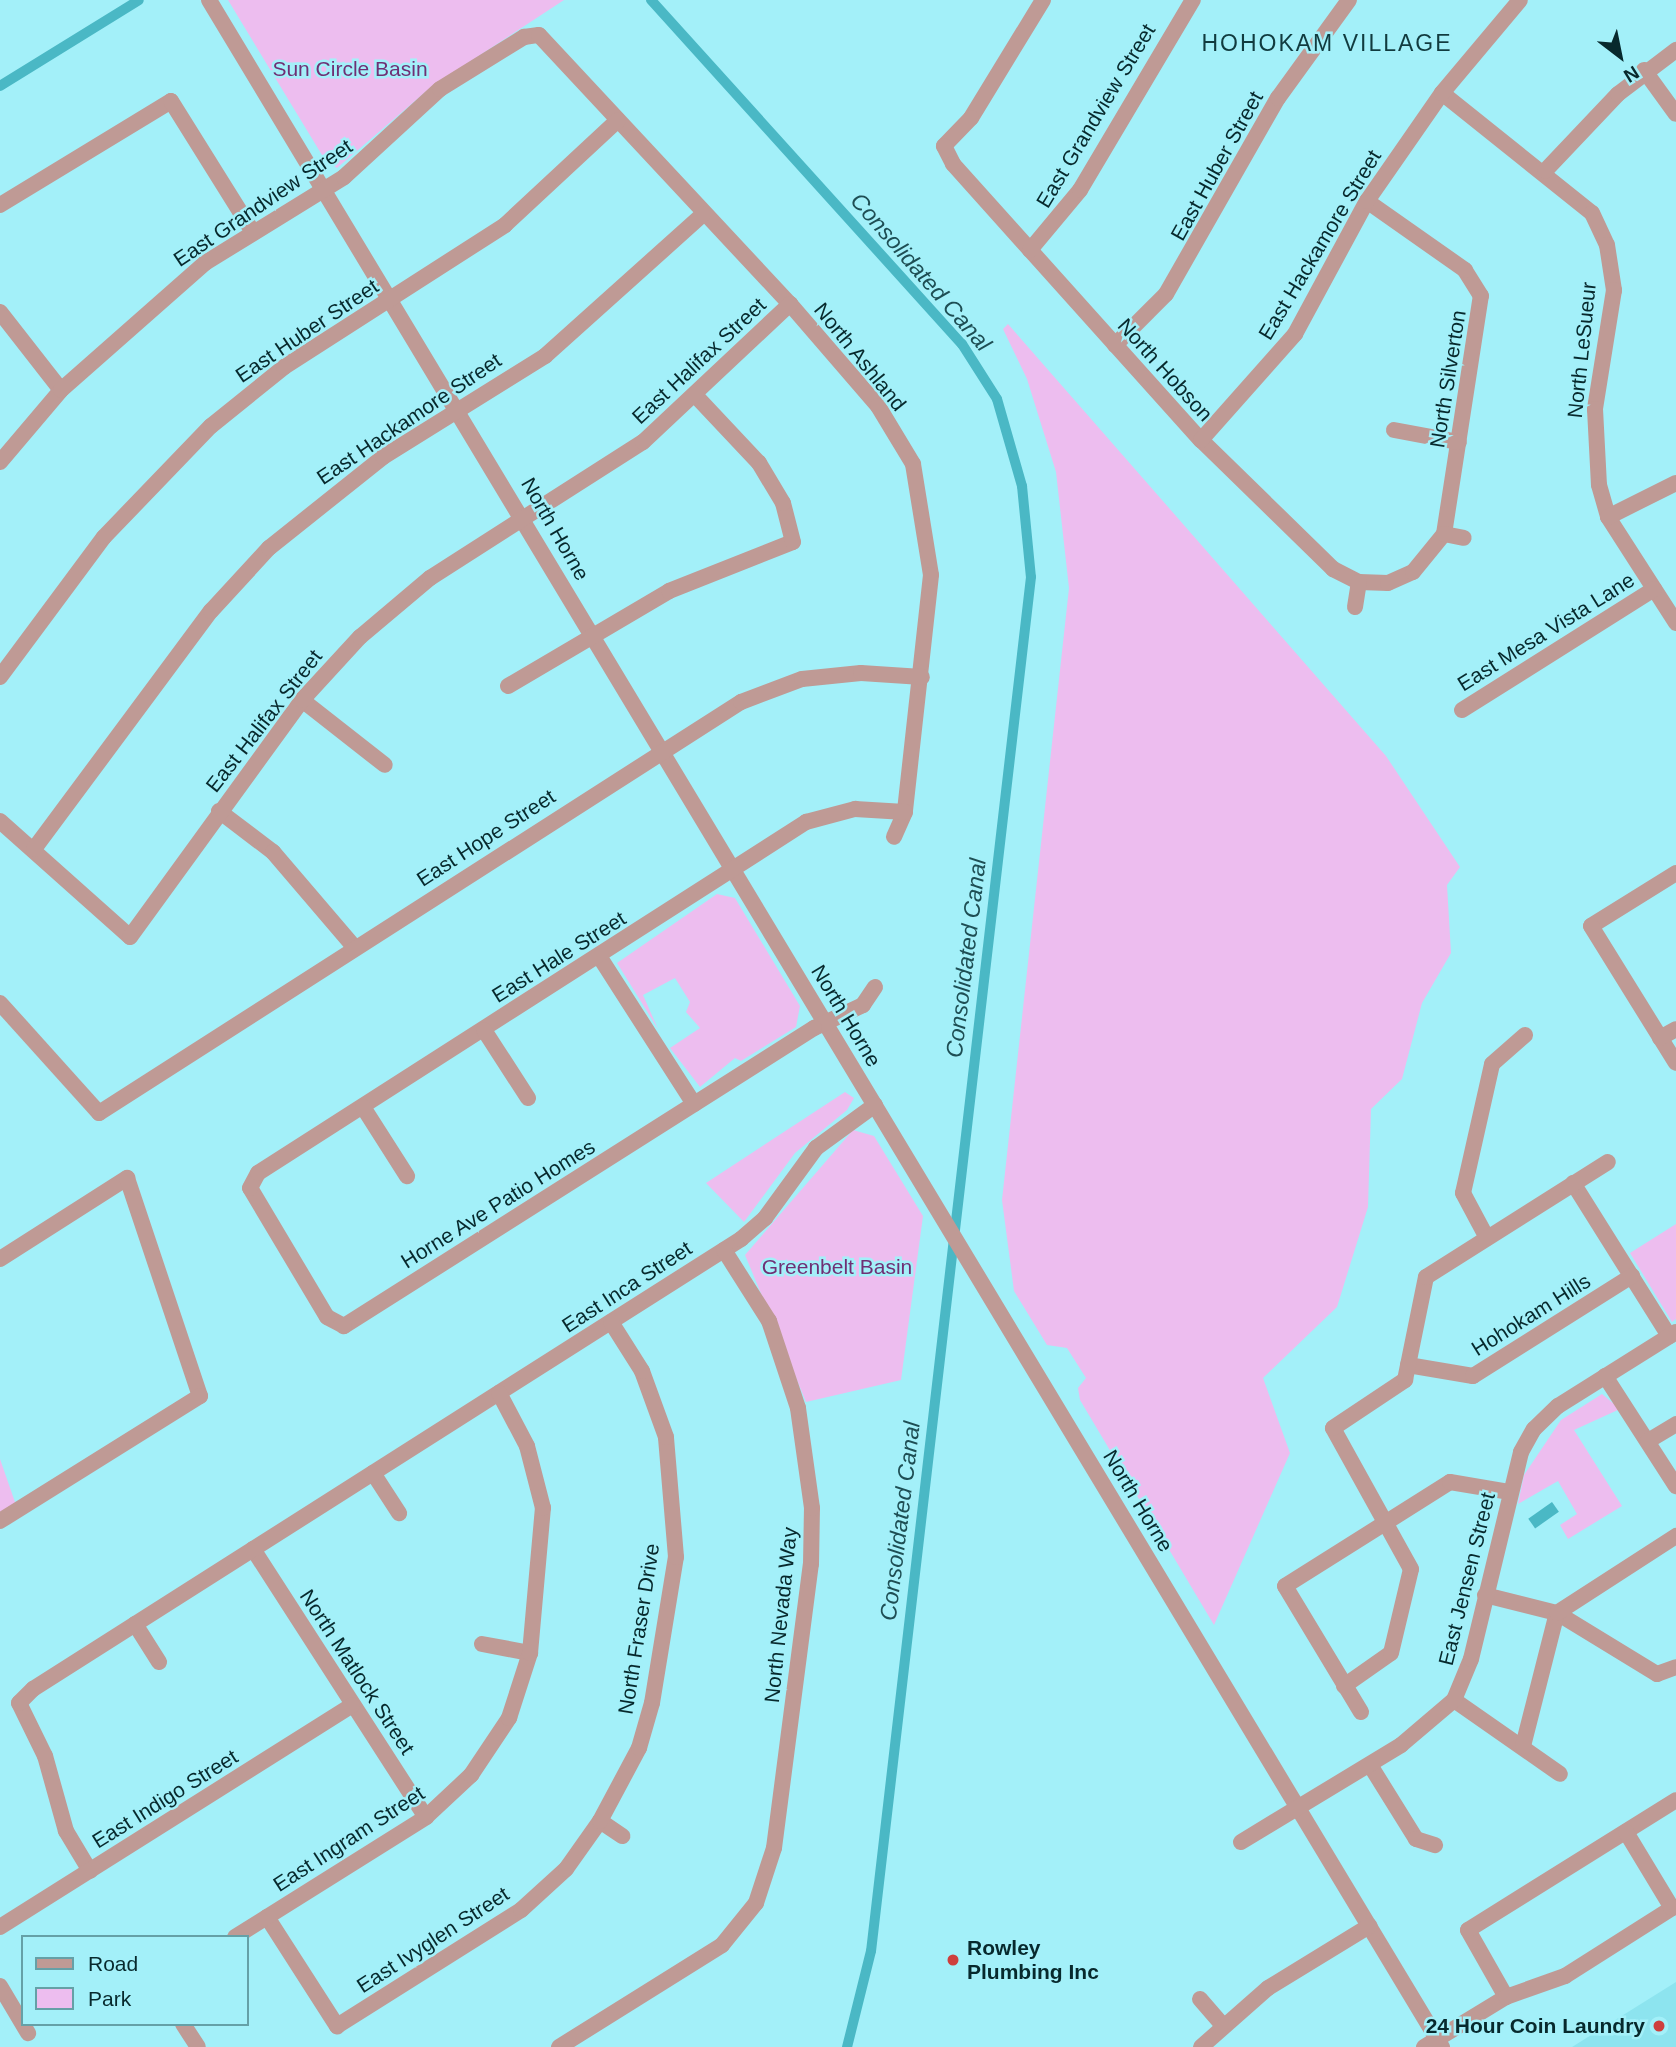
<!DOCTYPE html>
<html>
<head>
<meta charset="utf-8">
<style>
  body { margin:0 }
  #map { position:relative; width:1676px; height:2047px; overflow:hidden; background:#a3f0f9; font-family:Arial,sans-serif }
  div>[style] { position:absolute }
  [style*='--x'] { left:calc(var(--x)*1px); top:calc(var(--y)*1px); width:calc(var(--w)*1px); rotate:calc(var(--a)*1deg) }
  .built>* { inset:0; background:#8de4ef }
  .green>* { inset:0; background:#edbdef }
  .water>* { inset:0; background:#4ab8c5; transform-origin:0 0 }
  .canal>* { height:10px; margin:-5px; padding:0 5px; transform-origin:5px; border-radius:5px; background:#4ab8c5 }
  .minor>* { height:16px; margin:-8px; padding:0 8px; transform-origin:8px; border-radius:8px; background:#bf9a95 }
  .dots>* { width:19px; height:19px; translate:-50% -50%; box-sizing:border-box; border:4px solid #a3f0f9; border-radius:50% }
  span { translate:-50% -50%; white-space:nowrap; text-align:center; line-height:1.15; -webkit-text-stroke:5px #a3f0f9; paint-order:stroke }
  .park-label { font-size:21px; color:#702f74 }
  .street-label { font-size:21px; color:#07292d }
  .poi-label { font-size:21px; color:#07292d; font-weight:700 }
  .left { translate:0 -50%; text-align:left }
  .right { translate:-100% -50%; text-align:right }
  .neighbourhood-label { font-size:23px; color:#113b3f; letter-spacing:2px }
  .water-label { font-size:23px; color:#1e4e54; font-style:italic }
  .legend { position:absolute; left:21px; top:1935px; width:228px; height:91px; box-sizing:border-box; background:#a3f0f9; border:2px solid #65a0a7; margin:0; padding:9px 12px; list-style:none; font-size:21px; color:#07292d }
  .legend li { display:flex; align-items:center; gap:14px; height:35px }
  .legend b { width:35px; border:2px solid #65a0a7 }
  .north { position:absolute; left:1585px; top:21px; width:70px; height:70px; -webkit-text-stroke:5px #a3f0f9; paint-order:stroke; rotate:148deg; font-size:19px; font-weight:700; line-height:28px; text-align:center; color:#07292d }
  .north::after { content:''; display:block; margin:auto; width:24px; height:32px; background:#07292d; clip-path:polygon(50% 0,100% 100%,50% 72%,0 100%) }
</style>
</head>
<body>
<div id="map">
  <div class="built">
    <i style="clip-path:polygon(1676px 1982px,1676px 2047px,1572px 2047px)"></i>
  </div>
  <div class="green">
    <i style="clip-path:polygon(228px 0,564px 0,430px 88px,337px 168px,325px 160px)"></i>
    <i style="clip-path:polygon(1008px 324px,1386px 756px,1460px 867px,1447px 885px,1451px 953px,1422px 1003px,1402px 1079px,1371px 1109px,1368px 1207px,1337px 1307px,1263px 1378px,1290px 1453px,1214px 1625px,1080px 1400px,1078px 1388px,1086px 1378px,1067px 1348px,1047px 1345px,1014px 1291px,1002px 1200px,1069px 588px,1056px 472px,1027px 379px,1003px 329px)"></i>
    <i style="clip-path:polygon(717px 894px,735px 898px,800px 1006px,796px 1027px,741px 1061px,735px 1058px,700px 1087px,670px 1048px,700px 1028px,686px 1012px,690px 1002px,675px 978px,643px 995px,658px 1029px,617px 963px)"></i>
    <i style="clip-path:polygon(845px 1092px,854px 1098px,847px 1110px,795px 1153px,744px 1222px,706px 1183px)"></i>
    <i style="clip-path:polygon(853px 1130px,874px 1136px,923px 1216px,901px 1380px,806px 1402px,745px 1255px)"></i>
    <i style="clip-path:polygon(1676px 1224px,1676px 1319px,1672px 1322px,1630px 1253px)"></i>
    <i style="clip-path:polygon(1602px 1394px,1620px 1409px,1574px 1430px,1622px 1506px,1568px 1539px,1560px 1525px,1577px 1514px,1558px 1481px,1518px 1504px,1524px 1475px,1561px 1420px)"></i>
    <i style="clip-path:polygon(0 1459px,16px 1505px,0 1515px)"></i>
  </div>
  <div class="water">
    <i style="left:1552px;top:1502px;width:12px;height:29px;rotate:55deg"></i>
  </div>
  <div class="canal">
    <i style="--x:651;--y:0;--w:464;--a:47.9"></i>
    <i style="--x:962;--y:344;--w:65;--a:57.5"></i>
    <i style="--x:997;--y:399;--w:91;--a:74"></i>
    <i style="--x:1022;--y:486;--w:91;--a:84.4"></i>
    <i style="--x:1031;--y:577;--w:1383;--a:96.64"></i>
    <i style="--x:871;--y:1951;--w:99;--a:104"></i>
    <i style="--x:0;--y:86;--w:163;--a:-31.7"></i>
  </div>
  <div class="minor">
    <i style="--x:209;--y:0;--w:2390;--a:58.94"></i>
    <i style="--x:1043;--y:0;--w:138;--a:121.4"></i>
    <i style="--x:971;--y:118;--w:39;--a:134"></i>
    <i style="--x:944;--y:146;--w:20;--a:63"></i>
    <i style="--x:953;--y:164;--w:371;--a:48.1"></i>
    <i style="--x:1201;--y:440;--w:185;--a:44.3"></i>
    <i style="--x:1333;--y:569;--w:29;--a:27"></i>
    <i style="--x:1359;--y:582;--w:29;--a:2"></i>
    <i style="--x:1388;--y:583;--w:27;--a:-24"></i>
    <i style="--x:1413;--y:572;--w:49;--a:-50.8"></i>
    <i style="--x:1444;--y:534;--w:241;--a:-81.2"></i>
    <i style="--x:1481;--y:296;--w:31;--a:-122"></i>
    <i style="--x:1465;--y:270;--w:120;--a:-144.9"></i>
    <i style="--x:1644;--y:70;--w:54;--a:54"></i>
    <i style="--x:1442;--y:93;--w:192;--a:38.7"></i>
    <i style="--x:1592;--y:213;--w:35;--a:65"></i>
    <i style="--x:1607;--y:245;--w:46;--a:81.2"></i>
    <i style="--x:1614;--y:290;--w:121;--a:99.1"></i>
    <i style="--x:1595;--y:409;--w:76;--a:87"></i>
    <i style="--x:1599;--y:485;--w:33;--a:74"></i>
    <i style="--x:1608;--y:517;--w:126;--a:57.3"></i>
    <i style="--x:1545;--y:171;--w:106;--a:-46.5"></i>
    <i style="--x:1618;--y:94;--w:73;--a:-37.2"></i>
    <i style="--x:0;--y:205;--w:200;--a:-31.3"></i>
    <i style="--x:171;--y:101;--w:155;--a:58"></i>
    <i style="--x:1030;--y:250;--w:78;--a:-50.2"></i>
    <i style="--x:1080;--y:190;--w:221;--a:-59.3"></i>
    <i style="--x:0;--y:312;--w:99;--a:52"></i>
    <i style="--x:1115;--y:345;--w:72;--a:-45"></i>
    <i style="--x:1166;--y:294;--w:226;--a:-60.3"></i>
    <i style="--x:1278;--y:98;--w:121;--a:-54.1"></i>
    <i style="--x:1394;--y:430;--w:66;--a:10.5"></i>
    <i style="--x:1201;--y:440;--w:142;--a:-48.4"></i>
    <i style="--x:1295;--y:334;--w:151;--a:-61.6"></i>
    <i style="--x:1367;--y:201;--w:131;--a:-55.2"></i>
    <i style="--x:1442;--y:93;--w:121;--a:-50"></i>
    <i style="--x:0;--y:462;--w:94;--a:-49.7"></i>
    <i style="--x:61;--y:390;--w:192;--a:-41.4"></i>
    <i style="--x:205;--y:263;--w:163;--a:-31.7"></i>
    <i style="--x:344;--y:177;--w:130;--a:-42.5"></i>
    <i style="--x:440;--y:89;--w:99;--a:-31.8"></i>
    <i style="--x:524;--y:37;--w:15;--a:-8"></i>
    <i style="--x:539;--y:35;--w:368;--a:47"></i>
    <i style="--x:790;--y:304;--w:135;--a:49.2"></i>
    <i style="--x:878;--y:406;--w:68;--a:58.9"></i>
    <i style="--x:913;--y:464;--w:112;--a:80.8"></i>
    <i style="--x:931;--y:575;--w:238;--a:96.3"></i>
    <i style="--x:905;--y:812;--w:27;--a:114"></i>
    <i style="--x:1608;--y:517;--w:76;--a:-26.6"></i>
    <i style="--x:1444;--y:534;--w:20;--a:11"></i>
    <i style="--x:1355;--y:607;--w:25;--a:-81"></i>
    <i style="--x:0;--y:677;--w:174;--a:-53.4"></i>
    <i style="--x:104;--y:537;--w:154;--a:-46.1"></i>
    <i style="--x:211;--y:426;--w:94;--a:-38.9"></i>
    <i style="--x:284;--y:367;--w:263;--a:-32.7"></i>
    <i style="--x:505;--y:225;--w:154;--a:-42.9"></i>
    <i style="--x:508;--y:686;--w:187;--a:-30.5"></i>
    <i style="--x:669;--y:591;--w:133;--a:-21.6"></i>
    <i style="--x:793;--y:542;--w:40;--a:-104.4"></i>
    <i style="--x:783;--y:503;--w:47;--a:-121"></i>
    <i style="--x:759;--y:463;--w:93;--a:-133.3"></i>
    <i style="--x:302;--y:700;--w:105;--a:38.1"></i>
    <i style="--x:1462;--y:710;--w:227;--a:-32.2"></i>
    <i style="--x:219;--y:811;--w:68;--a:37.2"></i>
    <i style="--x:273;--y:852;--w:126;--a:49.5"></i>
    <i style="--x:0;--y:821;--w:174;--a:41.7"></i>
    <i style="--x:130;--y:937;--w:293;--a:-54"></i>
    <i style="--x:302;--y:700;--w:86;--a:-47.4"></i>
    <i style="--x:360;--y:637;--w:92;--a:-40.1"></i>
    <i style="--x:430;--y:578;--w:253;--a:-32.6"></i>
    <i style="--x:643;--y:442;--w:202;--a:-43.2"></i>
    <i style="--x:34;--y:849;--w:297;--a:-53.4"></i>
    <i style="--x:211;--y:611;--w:86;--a:-47.4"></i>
    <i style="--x:269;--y:548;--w:146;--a:-38.6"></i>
    <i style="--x:383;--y:457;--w:191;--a:-31.9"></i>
    <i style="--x:545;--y:356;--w:212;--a:-41.9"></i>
    <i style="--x:1676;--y:873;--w:100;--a:148.1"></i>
    <i style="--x:1591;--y:926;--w:161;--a:58.2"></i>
    <i style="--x:599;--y:956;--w:176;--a:57.3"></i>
    <i style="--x:875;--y:987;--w:22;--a:124"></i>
    <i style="--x:863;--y:1005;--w:54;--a:154.9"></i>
    <i style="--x:814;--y:1028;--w:557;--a:147.62"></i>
    <i style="--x:344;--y:1326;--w:19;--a:-152"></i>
    <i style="--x:327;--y:1317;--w:150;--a:-120.8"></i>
    <i style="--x:250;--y:1188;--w:17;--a:-62"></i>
    <i style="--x:258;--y:1173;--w:651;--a:-32.64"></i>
    <i style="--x:806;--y:822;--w:51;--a:-14.9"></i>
    <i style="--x:855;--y:809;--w:50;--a:3.4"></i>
    <i style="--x:0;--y:1003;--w:148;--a:48"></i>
    <i style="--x:99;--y:1113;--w:762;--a:-32.63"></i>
    <i style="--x:741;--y:702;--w:65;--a:-20.7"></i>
    <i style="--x:802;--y:679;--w:59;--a:-5.8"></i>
    <i style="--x:861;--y:673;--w:61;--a:3.8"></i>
    <i style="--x:484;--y:1030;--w:81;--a:57.1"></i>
    <i style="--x:1660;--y:1038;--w:18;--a:-29"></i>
    <i style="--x:363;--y:1107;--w:82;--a:57.5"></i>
    <i style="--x:1573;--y:1183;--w:181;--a:57.9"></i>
    <i style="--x:1487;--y:1238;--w:51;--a:-118.1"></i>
    <i style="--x:1463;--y:1193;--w:132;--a:-77.3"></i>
    <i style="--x:1492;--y:1064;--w:44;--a:-41.3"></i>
    <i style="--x:0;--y:1259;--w:151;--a:-32.5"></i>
    <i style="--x:127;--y:1178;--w:230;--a:71.5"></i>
    <i style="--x:200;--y:1396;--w:236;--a:148"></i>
    <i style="--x:1408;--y:1365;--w:66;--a:9.6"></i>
    <i style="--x:1473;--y:1376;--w:188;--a:-32.2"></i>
    <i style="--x:1605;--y:1376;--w:131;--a:57.2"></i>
    <i style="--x:1648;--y:1441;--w:33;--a:-31"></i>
    <i style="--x:373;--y:1473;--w:48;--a:57"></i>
    <i style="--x:253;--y:1549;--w:319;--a:57.2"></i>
    <i style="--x:1485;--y:1595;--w:74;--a:14"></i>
    <i style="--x:1557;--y:1613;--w:117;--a:31.4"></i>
    <i style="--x:1657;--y:1674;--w:20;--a:-20"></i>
    <i style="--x:135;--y:1624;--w:45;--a:57.7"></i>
    <i style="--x:482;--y:1644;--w:49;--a:10.6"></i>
    <i style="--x:1344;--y:1686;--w:57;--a:-35.1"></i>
    <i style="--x:1391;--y:1653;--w:86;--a:-76.6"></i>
    <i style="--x:1411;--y:1569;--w:161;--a:-119"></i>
    <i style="--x:1333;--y:1428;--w:87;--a:-33.7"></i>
    <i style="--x:1405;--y:1380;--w:105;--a:-78.5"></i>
    <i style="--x:1426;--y:1277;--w:215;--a:-32.3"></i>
    <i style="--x:1454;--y:1700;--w:129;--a:34.9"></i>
    <i style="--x:1361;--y:1712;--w:147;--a:-121.1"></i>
    <i style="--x:1285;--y:1586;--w:195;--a:-32.2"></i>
    <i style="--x:1450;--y:1482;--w:61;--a:9.5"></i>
    <i style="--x:1523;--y:1746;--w:137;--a:-75.7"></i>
    <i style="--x:1557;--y:1613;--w:142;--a:-32.9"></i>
    <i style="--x:1370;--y:1765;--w:87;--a:58.1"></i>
    <i style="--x:1416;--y:1839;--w:20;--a:18"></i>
    <i style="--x:600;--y:1821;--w:27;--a:34"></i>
    <i style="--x:1241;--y:1842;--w:187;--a:-31.2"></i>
    <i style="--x:1401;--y:1745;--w:70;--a:-40.3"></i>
    <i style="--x:1454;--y:1700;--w:44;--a:-67.5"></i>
    <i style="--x:1471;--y:1659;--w:213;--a:-76.4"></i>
    <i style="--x:1521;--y:1452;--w:26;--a:-61"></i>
    <i style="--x:1534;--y:1429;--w:33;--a:-44"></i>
    <i style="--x:1558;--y:1406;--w:139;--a:-32.1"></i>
    <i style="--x:90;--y:1871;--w:47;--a:-121"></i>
    <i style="--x:66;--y:1831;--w:78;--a:-105.6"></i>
    <i style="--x:45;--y:1756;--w:59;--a:-116.1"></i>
    <i style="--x:19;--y:1703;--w:20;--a:-45"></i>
    <i style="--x:33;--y:1689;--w:839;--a:-32.44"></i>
    <i style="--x:741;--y:1239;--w:32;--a:-41"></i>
    <i style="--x:765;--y:1218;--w:87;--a:-53.9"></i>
    <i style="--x:816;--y:1148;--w:73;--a:-36.1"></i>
    <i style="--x:267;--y:1917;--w:130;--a:57.3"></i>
    <i style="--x:337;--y:2026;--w:218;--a:-32.2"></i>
    <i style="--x:521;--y:1910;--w:61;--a:-42.3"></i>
    <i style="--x:566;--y:1869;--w:59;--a:-54.7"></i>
    <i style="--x:600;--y:1821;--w:83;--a:-61.9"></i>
    <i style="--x:639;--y:1748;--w:47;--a:-73.9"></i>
    <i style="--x:652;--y:1703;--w:148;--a:-80.7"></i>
    <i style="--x:676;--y:1557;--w:120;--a:-94.8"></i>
    <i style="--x:666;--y:1437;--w:70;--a:-110"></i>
    <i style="--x:642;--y:1371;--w:58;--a:-122.3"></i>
    <i style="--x:0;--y:1927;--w:416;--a:-32.2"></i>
    <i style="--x:235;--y:1937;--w:226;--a:-32.1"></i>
    <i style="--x:426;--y:1817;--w:62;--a:-43"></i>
    <i style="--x:471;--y:1775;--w:69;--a:-56.3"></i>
    <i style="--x:509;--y:1718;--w:68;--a:-72.1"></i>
    <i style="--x:530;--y:1653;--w:146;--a:-84.9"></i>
    <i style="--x:543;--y:1508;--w:64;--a:-104.5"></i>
    <i style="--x:527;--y:1446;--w:60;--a:-117.8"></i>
    <i style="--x:0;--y:1986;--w:55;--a:59.2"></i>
    <i style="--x:1506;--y:1997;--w:77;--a:-119.6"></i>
    <i style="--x:1468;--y:1930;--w:245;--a:-32"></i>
    <i style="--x:1200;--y:1999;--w:32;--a:49"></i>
    <i style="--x:183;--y:2024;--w:27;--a:57"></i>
    <i style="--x:559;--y:2047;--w:192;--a:-32"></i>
    <i style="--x:722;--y:1945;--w:54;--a:-51"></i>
    <i style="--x:756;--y:1903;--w:58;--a:-71.9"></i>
    <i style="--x:774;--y:1848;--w:286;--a:-82.6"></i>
    <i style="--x:811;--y:1564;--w:56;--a:-89"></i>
    <i style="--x:812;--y:1508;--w:101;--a:-98"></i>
    <i style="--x:798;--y:1408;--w:92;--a:-108.4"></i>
    <i style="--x:769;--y:1321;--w:84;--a:-122.4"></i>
    <i style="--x:1201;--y:2047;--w:89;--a:-41.4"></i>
    <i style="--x:1268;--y:1988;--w:119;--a:-31.5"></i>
    <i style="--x:1424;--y:2047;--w:96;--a:-31.4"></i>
    <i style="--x:1506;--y:1997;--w:63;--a:-19.6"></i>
    <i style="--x:1565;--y:1976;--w:127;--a:-32.4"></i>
    <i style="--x:1672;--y:1908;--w:89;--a:-121.2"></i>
  </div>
  <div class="dots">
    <i style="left:953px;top:1960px;background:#ce3f3d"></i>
    <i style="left:1659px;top:2026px;background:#ce3f3d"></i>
  </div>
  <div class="park-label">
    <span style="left:350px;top:69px">Sun Circle Basin</span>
    <span style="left:837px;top:1267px">Greenbelt Basin</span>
  </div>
  <div class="street-label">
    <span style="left:1096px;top:116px;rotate:-59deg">East Grandview Street</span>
    <span style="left:1217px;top:166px;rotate:-61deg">East Huber Street</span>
    <span style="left:263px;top:203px;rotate:-34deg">East Grandview Street</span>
    <span style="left:1320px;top:245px;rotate:-59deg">East Hackamore Street</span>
    <span style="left:307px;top:331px;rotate:-34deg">East Huber Street</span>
    <span style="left:1582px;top:350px;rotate:-84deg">North LeSueur</span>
    <span style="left:860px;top:357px;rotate:51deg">North Ashland</span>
    <span style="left:699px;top:361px;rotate:-43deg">East Halifax Street</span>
    <span style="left:1165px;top:370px;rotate:48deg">North Hobson</span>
    <span style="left:1448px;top:379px;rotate:-81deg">North Silverton</span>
    <span style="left:409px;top:419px;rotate:-34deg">East Hackamore Street</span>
    <span style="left:555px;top:529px;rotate:60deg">North Horne</span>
    <span style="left:1546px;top:632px;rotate:-32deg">East Mesa Vista Lane</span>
    <span style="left:264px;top:721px;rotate:-52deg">East Halifax Street</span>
    <span style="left:486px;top:838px;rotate:-33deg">East Hope Street</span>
    <span style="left:559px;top:957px;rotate:-32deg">East Hale Street</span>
    <span style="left:846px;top:1016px;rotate:59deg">North Horne</span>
    <span style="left:498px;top:1204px;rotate:-32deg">Horne Ave Patio Homes</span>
    <span style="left:627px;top:1287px;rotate:-33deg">East Inca Street</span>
    <span style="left:1531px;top:1315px;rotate:-32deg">Hohokam Hills</span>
    <span style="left:1138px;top:1501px;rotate:59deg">North Horne</span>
    <span style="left:1467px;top:1579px;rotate:-76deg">East Jensen Street</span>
    <span style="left:781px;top:1615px;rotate:-84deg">North Nevada Way</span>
    <span style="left:639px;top:1629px;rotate:-81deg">North Fraser Drive</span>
    <span style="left:357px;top:1672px;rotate:57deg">North Matlock Street</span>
    <span style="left:165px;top:1799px;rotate:-32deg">East Indigo Street</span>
    <span style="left:349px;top:1839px;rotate:-33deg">East Ingram Street</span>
    <span style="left:433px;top:1940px;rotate:-33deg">East Ivyglen Street</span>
  </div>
  <div class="poi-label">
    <span class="left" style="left:967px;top:1960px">Rowley<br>Plumbing Inc</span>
    <span class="right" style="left:1645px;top:2026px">24 Hour Coin Laundry</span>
  </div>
  <div class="neighbourhood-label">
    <span style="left:1327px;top:43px">HOHOKAM VILLAGE</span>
  </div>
  <div class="water-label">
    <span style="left:921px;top:272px;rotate:49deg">Consolidated Canal</span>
    <span style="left:966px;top:958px;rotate:-83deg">Consolidated Canal</span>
    <span style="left:900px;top:1521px;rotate:-83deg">Consolidated Canal</span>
  </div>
  <ul class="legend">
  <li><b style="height:9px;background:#bf9a95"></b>Road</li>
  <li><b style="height:19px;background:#edbdef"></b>Park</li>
  </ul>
  <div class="north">N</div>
</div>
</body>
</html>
